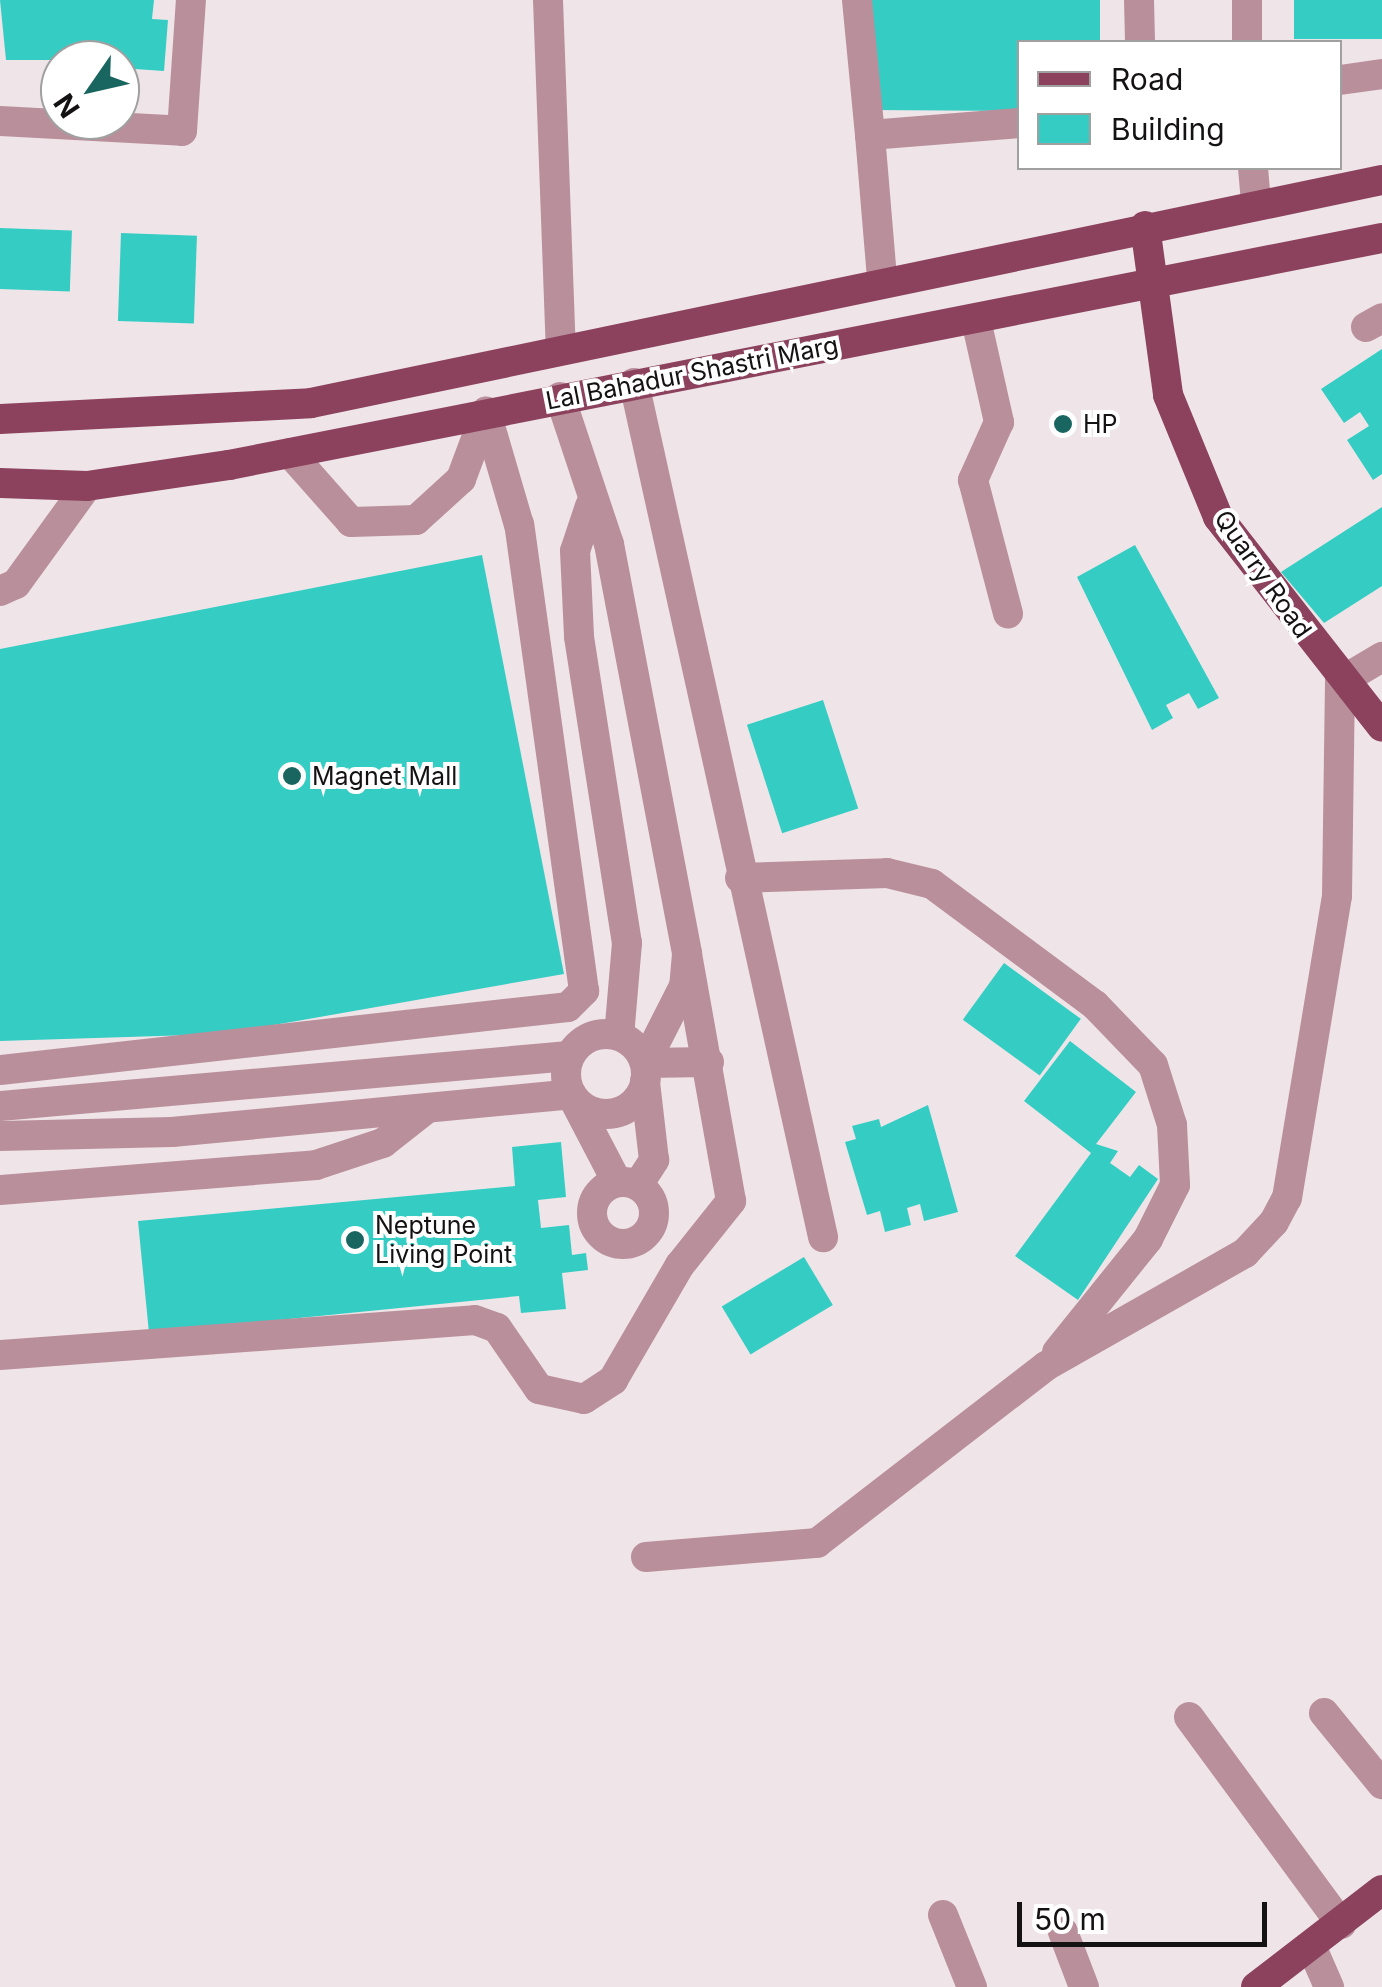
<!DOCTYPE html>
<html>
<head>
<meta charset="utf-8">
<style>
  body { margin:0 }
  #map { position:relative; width:1382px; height:1987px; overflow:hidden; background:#efe5e8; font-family:Inter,sans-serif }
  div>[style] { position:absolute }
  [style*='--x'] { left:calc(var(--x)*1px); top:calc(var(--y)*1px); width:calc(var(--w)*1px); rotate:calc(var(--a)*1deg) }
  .building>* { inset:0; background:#35cdc3; transform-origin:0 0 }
  .minor>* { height:30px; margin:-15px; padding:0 15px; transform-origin:15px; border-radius:15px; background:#ba8f9c }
  .minor>.ring { margin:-15px; padding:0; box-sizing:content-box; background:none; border:30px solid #ba8f9c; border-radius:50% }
  .major>* { height:30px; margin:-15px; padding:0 15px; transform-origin:15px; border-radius:15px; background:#8c425d }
  .dots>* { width:28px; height:28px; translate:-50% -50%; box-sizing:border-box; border:5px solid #fff; border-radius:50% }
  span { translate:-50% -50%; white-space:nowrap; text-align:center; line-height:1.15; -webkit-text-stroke:8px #fff; paint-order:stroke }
  .street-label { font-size:25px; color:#151213 }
  .poi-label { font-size:25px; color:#151213 }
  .left { translate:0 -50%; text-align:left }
  .legend { position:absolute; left:1017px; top:40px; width:325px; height:130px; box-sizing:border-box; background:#fff; border:2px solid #a1a0a1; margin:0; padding:12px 18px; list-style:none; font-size:30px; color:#151213 }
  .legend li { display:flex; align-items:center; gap:20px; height:50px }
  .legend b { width:50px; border:2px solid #a1a0a1 }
  .north { position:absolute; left:40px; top:40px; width:100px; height:100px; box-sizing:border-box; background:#fff; border:2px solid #a1a0a1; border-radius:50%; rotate:236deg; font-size:28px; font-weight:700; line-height:40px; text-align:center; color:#151213 }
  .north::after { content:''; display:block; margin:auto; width:35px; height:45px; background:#196661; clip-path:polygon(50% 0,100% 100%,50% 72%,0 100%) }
  .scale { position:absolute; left:1017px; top:1902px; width:250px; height:45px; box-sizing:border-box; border:5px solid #151213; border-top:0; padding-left:12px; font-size:30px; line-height:35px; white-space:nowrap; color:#151213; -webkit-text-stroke:8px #fff; paint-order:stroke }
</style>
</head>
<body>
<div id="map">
  <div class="building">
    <i style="clip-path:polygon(0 0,154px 0,152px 19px,168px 20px,164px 71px,120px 68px,120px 60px,6px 60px)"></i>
    <i style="clip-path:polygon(871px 0,1100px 0,1100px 42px,1019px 42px,1019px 111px,871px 110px)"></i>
    <i style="left:1294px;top:0;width:88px;height:39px"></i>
    <i style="left:0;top:228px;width:72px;height:61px;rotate:2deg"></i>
    <i style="left:121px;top:233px;width:76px;height:88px;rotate:2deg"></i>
    <i style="clip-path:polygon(1382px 349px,1382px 474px,1373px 480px,1347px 440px,1369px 426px,1360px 412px,1344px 423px,1321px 389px)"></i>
    <i style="clip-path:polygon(1382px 507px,1382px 586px,1324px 623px,1281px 572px)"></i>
    <i style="clip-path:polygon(1135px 545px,1219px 698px,1198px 709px,1189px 693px,1166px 705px,1173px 718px,1152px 730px,1077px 577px)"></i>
    <i style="clip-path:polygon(482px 555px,564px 974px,223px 1034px,0 1041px,0 649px)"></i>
    <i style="left:823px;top:700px;width:114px;height:80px;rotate:72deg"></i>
    <i style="left:1004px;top:963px;width:95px;height:70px;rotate:36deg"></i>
    <i style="clip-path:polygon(1070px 1041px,1136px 1092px,1096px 1144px,1118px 1151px,1110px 1163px,1130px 1177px,1139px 1165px,1158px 1179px,1078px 1300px,1015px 1256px,1091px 1153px,1024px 1101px)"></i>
    <i style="clip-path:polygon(928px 1105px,958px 1212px,924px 1221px,920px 1204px,907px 1208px,911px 1225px,885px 1232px,880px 1211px,867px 1215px,845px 1142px,856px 1139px,852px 1126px,879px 1119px,881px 1127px)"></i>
    <i style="clip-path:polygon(561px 1142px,566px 1197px,538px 1200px,541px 1228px,569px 1225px,572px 1255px,586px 1253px,588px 1270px,562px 1273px,566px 1309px,521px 1313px,519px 1296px,149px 1333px,138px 1221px,515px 1186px,512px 1147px)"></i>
    <i style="left:804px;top:1257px;width:56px;height:96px;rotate:59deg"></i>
  </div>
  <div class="minor">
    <i style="--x:548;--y:0;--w:349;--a:87.9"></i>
    <i style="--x:857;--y:0;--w:136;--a:84.5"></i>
    <i style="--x:870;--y:135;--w:149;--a:-4.6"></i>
    <i style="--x:1139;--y:0;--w:42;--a:88.6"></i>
    <i style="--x:1247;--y:42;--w:42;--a:-90"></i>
    <i style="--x:1340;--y:80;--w:42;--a:-8.1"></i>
    <i style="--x:0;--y:121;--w:182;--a:3.1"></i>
    <i style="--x:182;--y:131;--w:131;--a:-86.1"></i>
    <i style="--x:870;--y:135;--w:144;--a:85.2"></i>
    <i style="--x:1253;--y:168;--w:34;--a:85"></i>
    <i style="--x:976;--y:320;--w:105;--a:77.3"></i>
    <i style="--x:999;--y:422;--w:64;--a:114.1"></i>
    <i style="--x:973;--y:480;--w:138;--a:75.3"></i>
    <i style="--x:1366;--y:327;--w:18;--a:-29"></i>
    <i style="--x:634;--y:383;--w:875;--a:77.52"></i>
    <i style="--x:560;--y:397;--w:155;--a:71.6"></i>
    <i style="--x:609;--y:544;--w:417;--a:79.2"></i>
    <i style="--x:687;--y:954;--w:32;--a:95"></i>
    <i style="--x:684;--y:986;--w:86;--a:116.9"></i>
    <i style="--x:645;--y:1063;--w:64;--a:-0.9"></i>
    <i style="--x:290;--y:453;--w:92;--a:48.5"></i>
    <i style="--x:351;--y:522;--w:65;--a:-1.8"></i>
    <i style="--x:416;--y:520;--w:61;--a:-42.3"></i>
    <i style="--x:461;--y:479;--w:72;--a:-69.5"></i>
    <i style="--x:590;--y:506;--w:47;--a:108.4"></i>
    <i style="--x:575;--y:551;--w:86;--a:87.3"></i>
    <i style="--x:579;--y:637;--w:310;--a:81.1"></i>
    <i style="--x:627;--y:943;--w:93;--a:94.9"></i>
    <i style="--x:0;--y:591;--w:17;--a:-24"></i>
    <i style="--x:16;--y:584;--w:121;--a:-54.1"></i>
    <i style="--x:740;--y:878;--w:147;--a:-1.9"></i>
    <i style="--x:887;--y:873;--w:46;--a:13.7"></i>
    <i style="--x:932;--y:884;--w:203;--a:36.6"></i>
    <i style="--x:1095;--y:1005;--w:83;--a:46"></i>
    <i style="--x:1153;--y:1065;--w:63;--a:72.4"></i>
    <i style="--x:1172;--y:1125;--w:60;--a:87.1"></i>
    <i style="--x:1175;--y:1185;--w:60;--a:116.6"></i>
    <i style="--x:1148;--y:1239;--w:145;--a:128.8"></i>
    <i class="ring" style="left:566px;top:1034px;width:50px;height:50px"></i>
    <i style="--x:0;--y:1070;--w:571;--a:-6.33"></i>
    <i style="--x:568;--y:1007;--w:23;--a:-45"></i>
    <i style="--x:584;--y:991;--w:471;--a:-97.9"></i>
    <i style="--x:519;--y:525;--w:118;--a:-106.3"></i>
    <i style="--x:0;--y:1106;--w:571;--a:-5.02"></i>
    <i style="--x:0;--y:1136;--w:172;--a:-1.3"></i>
    <i style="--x:172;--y:1132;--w:401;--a:-5.4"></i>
    <i style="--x:571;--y:1094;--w:99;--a:62.4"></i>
    <i class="ring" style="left:592px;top:1182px;width:32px;height:32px"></i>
    <i style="--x:638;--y:1185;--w:30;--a:-57"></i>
    <i style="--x:654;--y:1160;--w:79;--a:-96.6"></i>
    <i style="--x:0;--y:1190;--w:317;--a:-4.5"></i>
    <i style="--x:316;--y:1165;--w:71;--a:-18.2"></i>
    <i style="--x:383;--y:1143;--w:53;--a:-38.2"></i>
    <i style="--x:0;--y:1355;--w:476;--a:-4.2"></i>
    <i style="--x:475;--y:1320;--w:23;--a:20"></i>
    <i style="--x:497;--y:1328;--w:74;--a:55.5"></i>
    <i style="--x:539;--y:1389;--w:46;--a:12.5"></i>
    <i style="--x:584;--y:1399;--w:35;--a:-33"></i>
    <i style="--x:613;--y:1380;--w:133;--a:-59.8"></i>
    <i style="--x:680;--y:1265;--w:82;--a:-51.4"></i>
    <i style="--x:731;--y:1201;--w:251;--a:-100.1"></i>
    <i style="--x:646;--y:1557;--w:172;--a:-4.7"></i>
    <i style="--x:817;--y:1543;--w:289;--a:-37.7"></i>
    <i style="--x:1046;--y:1366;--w:229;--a:-29.6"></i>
    <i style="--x:1245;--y:1253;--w:42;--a:-46.9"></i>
    <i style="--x:1274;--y:1222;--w:27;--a:-62"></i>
    <i style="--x:1287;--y:1198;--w:306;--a:-80.6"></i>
    <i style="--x:1337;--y:896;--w:214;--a:-89.2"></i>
    <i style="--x:1340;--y:682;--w:49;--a:-30.8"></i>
    <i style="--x:1324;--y:1713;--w:92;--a:50.8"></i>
    <i style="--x:1189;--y:1717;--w:257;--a:53.7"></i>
    <i style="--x:943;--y:1915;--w:78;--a:68.1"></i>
    <i style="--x:1063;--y:1932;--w:59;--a:69.1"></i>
    <i style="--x:1312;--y:1948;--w:43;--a:66.4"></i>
  </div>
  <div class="major">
    <i style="--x:1145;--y:226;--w:171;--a:82.2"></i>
    <i style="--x:1168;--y:395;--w:132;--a:67.7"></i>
    <i style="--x:1218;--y:517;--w:266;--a:52"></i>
    <i style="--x:0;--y:419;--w:311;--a:-2.9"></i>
    <i style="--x:311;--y:403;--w:1094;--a:-11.76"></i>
    <i style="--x:0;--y:483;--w:87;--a:2"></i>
    <i style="--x:87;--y:486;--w:144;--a:-8.4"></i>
    <i style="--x:229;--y:465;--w:1175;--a:-11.14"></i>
    <i style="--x:1256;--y:1987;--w:159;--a:-37.6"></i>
  </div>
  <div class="dots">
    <i style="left:1063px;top:424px;background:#196661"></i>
    <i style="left:292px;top:776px;background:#196661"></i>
    <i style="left:355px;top:1240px;background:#196661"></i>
  </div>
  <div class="street-label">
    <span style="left:692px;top:373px;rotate:-11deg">Lal Bahadur Shastri Marg</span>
    <span style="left:1263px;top:574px;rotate:55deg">Quarry Road</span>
  </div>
  <div class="poi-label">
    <span class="left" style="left:1083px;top:424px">HP</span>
    <span class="left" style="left:312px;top:776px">Magnet Mall</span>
    <span class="left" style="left:375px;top:1240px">Neptune<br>Living Point</span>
  </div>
  <ul class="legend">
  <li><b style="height:12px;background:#8c425d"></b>Road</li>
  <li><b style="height:28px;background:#35cdc3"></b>Building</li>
  </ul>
  <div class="north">N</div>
  <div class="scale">50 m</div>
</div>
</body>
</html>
